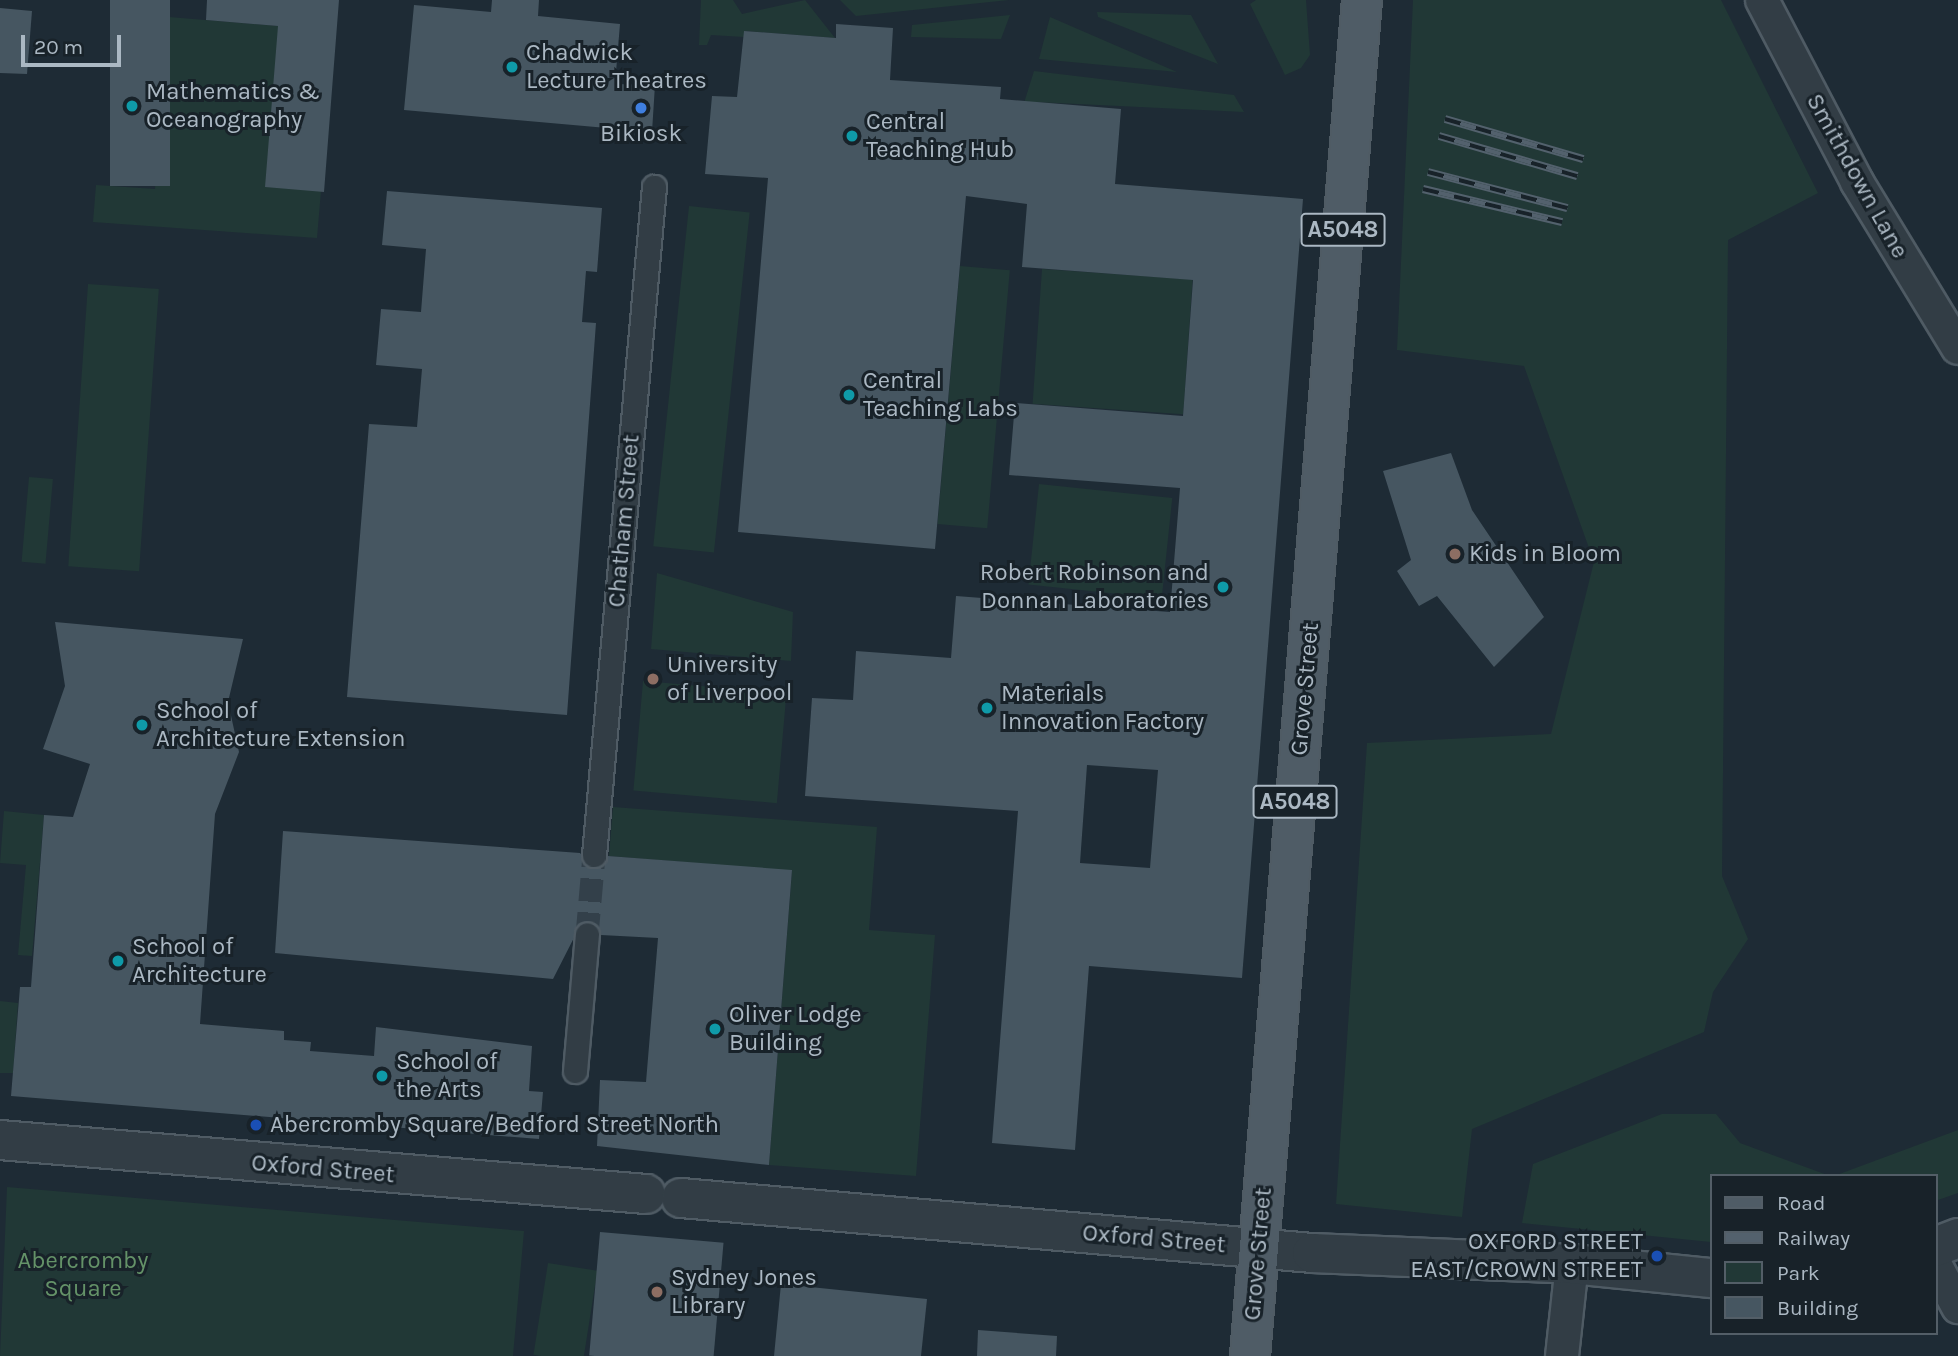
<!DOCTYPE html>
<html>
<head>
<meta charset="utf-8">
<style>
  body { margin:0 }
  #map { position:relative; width:1958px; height:1356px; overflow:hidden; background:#1e2b35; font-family:Karla,sans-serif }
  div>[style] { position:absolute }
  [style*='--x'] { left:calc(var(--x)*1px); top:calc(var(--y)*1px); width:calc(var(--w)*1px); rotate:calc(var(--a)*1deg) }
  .green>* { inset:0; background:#213836; transform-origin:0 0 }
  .building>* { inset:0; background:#465661; transform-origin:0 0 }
  .pedestrian-tunnel>* { height:23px; margin-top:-11.5px; transform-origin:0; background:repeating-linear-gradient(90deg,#33404a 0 23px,transparent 0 34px) }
  .roads { filter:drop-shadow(2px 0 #4f5b64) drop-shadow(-2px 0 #4f5b64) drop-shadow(0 2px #4f5b64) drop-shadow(0 -2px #4f5b64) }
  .pedestrian>* { height:23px; margin:-11.5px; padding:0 11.5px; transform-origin:11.5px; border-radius:11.5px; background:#323d45 }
  .minor>* { height:32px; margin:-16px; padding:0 16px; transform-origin:16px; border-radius:16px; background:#323d45 }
  .tertiary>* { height:38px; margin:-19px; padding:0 19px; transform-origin:19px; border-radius:19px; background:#323d45 }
  .primary>* { height:38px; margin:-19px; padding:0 19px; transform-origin:19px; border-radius:19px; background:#4f5c66 }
  .rail>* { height:8px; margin-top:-4px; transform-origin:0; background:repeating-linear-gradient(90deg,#182229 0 16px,#53616d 0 32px); box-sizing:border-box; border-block:2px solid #53616d }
  .dots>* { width:19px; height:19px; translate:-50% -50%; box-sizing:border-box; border:4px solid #182229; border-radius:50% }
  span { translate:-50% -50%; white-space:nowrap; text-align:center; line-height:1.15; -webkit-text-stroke:6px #182229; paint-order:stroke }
  .shield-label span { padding:2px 5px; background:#182229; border:2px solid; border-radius:5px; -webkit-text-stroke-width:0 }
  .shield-label { font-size:23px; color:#abb8c3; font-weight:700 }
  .poi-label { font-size:24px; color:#abb8c3 }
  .left { translate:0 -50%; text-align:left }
  .right { translate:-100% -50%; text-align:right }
  .street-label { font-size:24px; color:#abb8c3 }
  .park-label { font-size:24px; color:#649268 }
  .legend { position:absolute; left:1710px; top:1174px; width:228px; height:161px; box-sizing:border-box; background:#182229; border:2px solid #535e67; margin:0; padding:9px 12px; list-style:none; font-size:21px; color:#abb8c3 }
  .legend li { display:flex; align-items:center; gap:14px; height:35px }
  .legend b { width:35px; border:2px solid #535e67 }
  .scale { position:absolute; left:21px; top:35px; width:100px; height:32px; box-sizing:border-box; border:4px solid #abb8c3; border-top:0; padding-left:9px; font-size:21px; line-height:24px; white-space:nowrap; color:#abb8c3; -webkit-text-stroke:5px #182229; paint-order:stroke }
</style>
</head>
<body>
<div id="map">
  <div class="green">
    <i style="clip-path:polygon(701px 0,733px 0,742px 14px,805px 0,835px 38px,745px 31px,744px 37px,711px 35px,707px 45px,699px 45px)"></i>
    <i style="clip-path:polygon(840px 0,1009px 0,856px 16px)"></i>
    <i style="clip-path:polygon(1256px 0,1306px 0,1310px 55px,1301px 68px,1285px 75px,1250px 4px)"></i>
    <i style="clip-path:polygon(1413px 0,1721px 0,1818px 193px,1728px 240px,1722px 876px,1748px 939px,1713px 992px,1704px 1032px,1472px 1129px,1462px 1217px,1336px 1204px,1367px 743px,1551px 734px,1594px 562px,1524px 366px,1397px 350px)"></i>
    <i style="clip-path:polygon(1097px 12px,1191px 15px,1218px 64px,1098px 17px)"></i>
    <i style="clip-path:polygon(1010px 15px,1001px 39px,911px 37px,912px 25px)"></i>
    <i style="clip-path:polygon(169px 17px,278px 26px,321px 191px,317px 238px,93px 222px,96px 185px,155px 189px)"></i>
    <i style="clip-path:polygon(1050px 17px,1177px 72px,1039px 59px)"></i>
    <i style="clip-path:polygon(1034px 71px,1234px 95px,1244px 112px,1036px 102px,1019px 119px)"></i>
    <i style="left:689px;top:206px;width:61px;height:342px;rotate:6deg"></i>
    <i style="left:960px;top:266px;width:50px;height:259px;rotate:5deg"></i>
    <i style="left:1042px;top:269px;width:151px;height:135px;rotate:4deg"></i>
    <i style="left:88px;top:284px;width:71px;height:283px;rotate:4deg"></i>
    <i style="left:29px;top:477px;width:24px;height:85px;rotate:5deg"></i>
    <i style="left:1039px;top:484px;width:134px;height:101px;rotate:6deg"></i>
    <i style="clip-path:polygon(657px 573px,793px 612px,791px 661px,651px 649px)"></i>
    <i style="left:643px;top:681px;width:144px;height:110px;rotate:5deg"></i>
    <i style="clip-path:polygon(613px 807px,877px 827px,869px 930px,935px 935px,916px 1176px,769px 1165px,792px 871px,609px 856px)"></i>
    <i style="clip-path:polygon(4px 811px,44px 815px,32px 956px,18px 955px,26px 865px,0 863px)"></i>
    <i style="clip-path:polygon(0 1001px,18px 1003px,13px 1073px,0 1073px)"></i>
    <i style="clip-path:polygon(1662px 1114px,1716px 1114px,1740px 1143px,1830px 1176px,1711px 1176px,1711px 1242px,1522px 1223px,1533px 1164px)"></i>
    <i style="clip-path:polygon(1958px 1130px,1958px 1193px,1935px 1201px,1935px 1176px,1834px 1176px)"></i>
    <i style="clip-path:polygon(7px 1187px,524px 1231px,513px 1356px,0 1356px)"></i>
    <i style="left:548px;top:1263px;width:50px;height:93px;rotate:9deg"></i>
  </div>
  <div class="building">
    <i style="left:110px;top:0;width:60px;height:186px"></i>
    <i style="clip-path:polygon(207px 0,339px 0,324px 192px,265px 187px,278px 26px,206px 20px)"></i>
    <i style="clip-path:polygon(492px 0,539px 0,538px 16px,620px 24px,615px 84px,655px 85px,652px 132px,404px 110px,414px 5px,491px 12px)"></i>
    <i style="clip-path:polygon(0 8px,32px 11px,27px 74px,0 73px)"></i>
    <i style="clip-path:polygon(evenodd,836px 24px,893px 28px,890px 80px,1001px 87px,1000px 99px,1121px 109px,1115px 184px,1303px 199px,1242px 978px,1089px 966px,1075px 1150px,992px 1143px,1018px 811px,805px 796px,812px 698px,853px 700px,856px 651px,951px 658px,956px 596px,1170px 612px,1180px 488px,1009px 475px,1015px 403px,1183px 416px,1193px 280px,1022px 267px,1027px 204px,966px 196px,935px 549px,738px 532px,768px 178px,705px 174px,712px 96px,737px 97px,744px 31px,836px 38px,836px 24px,1087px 765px,1158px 770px,1150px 868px,1080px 863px,1087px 765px)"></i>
    <i style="clip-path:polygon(387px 191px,602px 208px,597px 272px,586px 271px,584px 297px,582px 322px,596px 323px,567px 715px,347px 697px,369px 424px,417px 427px,422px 369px,376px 365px,381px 309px,421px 312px,426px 249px,382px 245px)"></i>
    <i style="clip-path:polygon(1451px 453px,1472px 510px,1544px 617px,1494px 667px,1437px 596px,1419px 606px,1397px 571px,1411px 560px,1383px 471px)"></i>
    <i style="clip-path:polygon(55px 622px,243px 639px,228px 702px,239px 752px,215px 814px,200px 1024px,284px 1031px,284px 1040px,311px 1042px,310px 1051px,374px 1056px,376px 1027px,532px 1046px,529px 1091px,543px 1092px,539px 1139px,11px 1096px,20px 987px,31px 987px,44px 815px,73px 817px,90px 764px,43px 749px,65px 686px)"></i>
    <i style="clip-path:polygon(283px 831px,580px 853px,593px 869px,608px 856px,792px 870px,769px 1165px,597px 1146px,600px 1080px,646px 1082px,658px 938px,601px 935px,594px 923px,582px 922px,553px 979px,275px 953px)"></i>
    <i style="left:600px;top:1232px;width:124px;height:124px;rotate:5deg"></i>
    <i style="clip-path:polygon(781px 1284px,927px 1299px,921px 1356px,774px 1356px)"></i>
    <i style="clip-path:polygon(978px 1330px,1057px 1336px,1056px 1356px,977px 1356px)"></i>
  </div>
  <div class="pedestrian-tunnel">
    <i style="--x:587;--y:935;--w:80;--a:-85"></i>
  </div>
  <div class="roads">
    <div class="pedestrian">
      <i style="--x:594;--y:855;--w:671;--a:-84.87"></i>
      <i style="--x:575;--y:1071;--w:137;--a:-85"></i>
    </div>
    <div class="minor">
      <i style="--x:1762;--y:0;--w:205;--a:62.4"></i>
      <i style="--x:1857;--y:182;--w:194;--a:58.7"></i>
      <i style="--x:1935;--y:1264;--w:49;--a:61.9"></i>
      <i style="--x:1562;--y:1356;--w:93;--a:-83.8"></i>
    </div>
    <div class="tertiary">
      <i style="--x:0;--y:1140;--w:648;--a:4.78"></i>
      <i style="--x:681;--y:1198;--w:633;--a:4.98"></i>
      <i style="--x:1312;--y:1253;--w:260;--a:2.4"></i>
      <i style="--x:1572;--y:1264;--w:140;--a:5.8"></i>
      <i style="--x:1935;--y:1247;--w:25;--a:-21"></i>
    </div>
    <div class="primary">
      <i style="--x:1250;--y:1356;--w:1361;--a:-85.28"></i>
    </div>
  </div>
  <div class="rail">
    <i style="--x:1445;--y:119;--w:144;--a:16.2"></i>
    <i style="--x:1439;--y:136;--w:144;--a:16.2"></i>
    <i style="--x:1428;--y:172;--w:144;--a:14.5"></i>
    <i style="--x:1423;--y:189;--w:143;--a:13.4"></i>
  </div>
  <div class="dots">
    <i style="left:512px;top:67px;background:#0f9aa8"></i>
    <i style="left:132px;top:106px;background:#0f9aa8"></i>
    <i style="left:641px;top:108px;background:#3f7fe0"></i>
    <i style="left:852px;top:136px;background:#0f9aa8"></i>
    <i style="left:849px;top:395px;background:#0f9aa8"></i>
    <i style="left:1455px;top:554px;background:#8d6e63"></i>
    <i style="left:1223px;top:587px;background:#0f9aa8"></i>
    <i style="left:653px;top:679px;background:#8d6e63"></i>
    <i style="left:987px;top:708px;background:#0f9aa8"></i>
    <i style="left:142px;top:725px;background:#0f9aa8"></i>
    <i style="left:118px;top:961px;background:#0f9aa8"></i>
    <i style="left:715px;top:1029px;background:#0f9aa8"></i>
    <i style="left:382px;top:1076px;background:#0f9aa8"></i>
    <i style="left:256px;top:1125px;background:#1a4fb4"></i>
    <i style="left:1657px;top:1256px;background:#1a4fb4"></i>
    <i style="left:657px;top:1292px;background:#8d6e63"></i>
  </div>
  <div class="shield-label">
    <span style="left:1343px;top:230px">A5048</span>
    <span style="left:1295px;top:802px">A5048</span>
  </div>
  <div class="poi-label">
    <span class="left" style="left:526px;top:67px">Chadwick<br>Lecture Theatres</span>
    <span class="left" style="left:146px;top:106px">Mathematics &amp;<br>Oceanography</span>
    <span class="left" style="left:866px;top:136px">Central<br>Teaching Hub</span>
    <span style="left:641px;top:134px">Bikiosk</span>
    <span class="left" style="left:863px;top:395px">Central<br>Teaching Labs</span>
    <span class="left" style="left:1469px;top:554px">Kids in Bloom</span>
    <span class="right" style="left:1209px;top:587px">Robert Robinson and<br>Donnan Laboratories</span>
    <span class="left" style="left:667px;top:679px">University<br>of Liverpool</span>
    <span class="left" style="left:1001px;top:708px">Materials<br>Innovation Factory</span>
    <span class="left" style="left:156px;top:725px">School of<br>Architecture Extension</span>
    <span class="left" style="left:132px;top:961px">School of<br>Architecture</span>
    <span class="left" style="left:729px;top:1029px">Oliver Lodge<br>Building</span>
    <span class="left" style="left:396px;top:1076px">School of<br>the Arts</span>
    <span class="left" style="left:270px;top:1125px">Abercromby Square/Bedford Street North</span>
    <span class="right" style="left:1643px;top:1256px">OXFORD STREET<br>EAST/CROWN STREET</span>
    <span class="left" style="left:671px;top:1292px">Sydney Jones<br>Library</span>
  </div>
  <div class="street-label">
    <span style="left:1857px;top:176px;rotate:61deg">Smithdown Lane</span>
    <span style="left:624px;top:521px;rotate:-85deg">Chatham Street</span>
    <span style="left:1305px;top:689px;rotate:-85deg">Grove Street</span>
    <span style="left:323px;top:1169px;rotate:5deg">Oxford Street</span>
    <span style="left:1154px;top:1239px;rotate:5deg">Oxford Street</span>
    <span style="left:1258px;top:1254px;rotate:-85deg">Grove Street</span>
  </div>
  <div class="park-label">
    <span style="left:83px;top:1275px">Abercromby<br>Square</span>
  </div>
  <ul class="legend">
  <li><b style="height:9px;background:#4f5c66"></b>Road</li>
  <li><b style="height:9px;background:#53616d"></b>Railway</li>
  <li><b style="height:19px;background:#213836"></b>Park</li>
  <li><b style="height:19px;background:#465661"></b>Building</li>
  </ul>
  <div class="scale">20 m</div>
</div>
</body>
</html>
